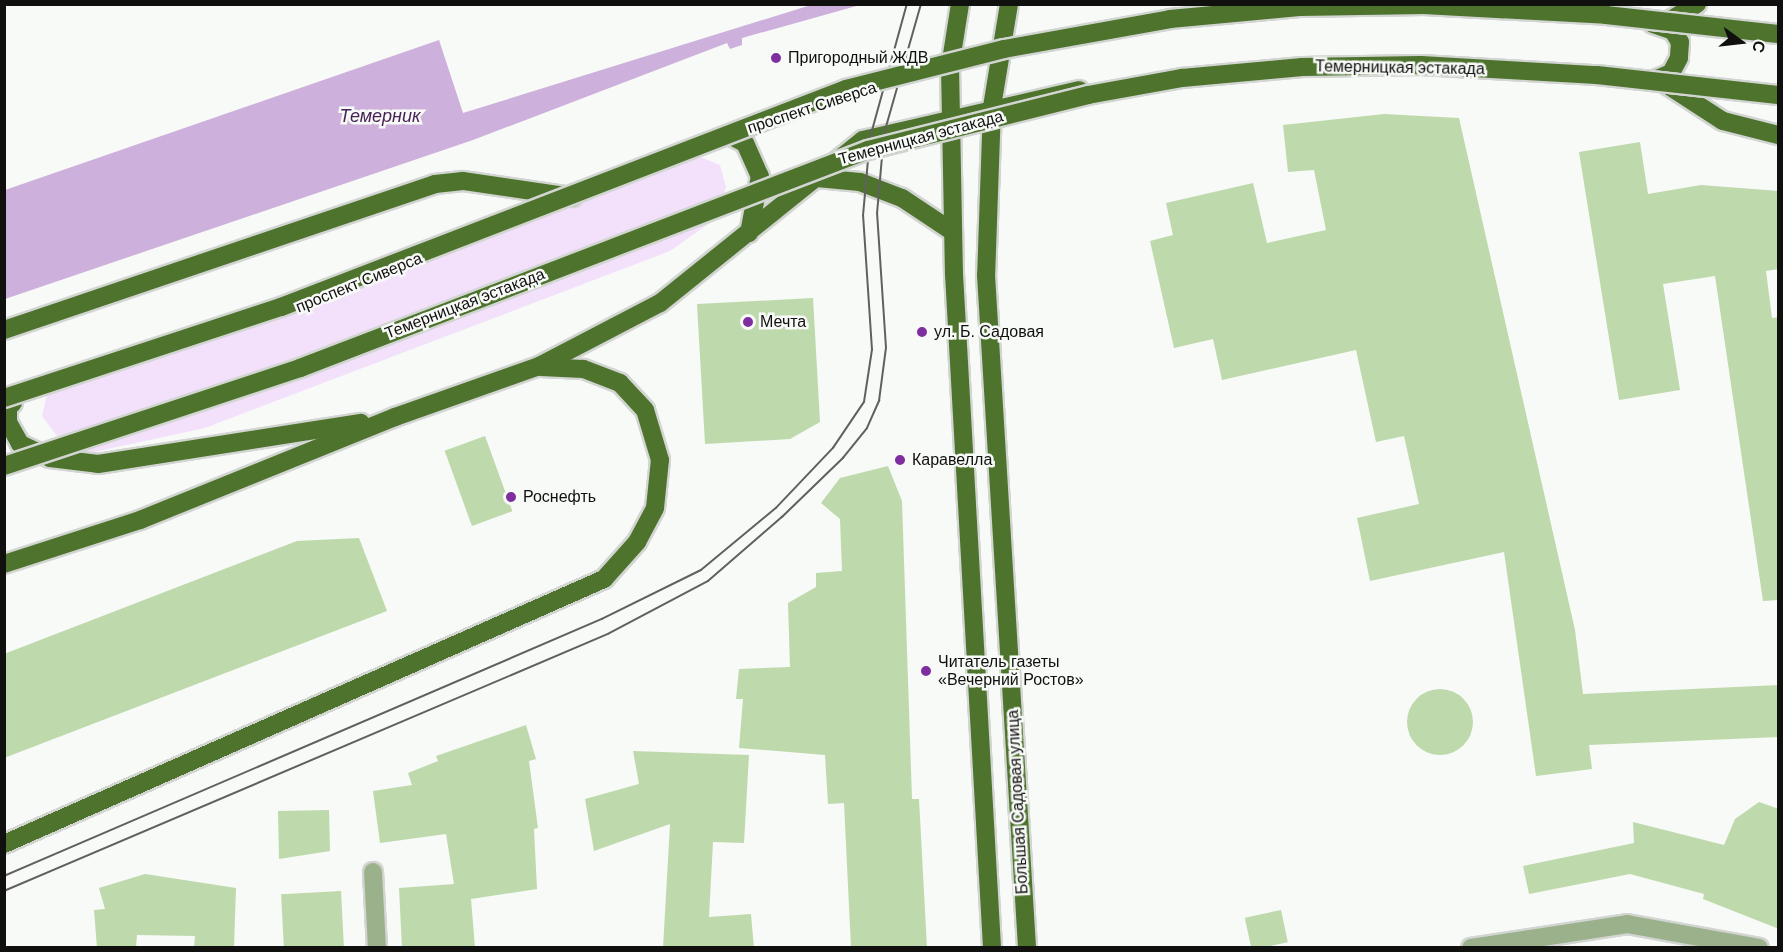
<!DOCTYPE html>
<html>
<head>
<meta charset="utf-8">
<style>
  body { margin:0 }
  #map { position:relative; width:1783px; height:952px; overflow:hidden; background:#f7faf6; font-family:Helvetica,sans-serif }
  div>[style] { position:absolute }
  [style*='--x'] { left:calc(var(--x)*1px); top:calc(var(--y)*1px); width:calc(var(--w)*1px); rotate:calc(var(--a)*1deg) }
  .green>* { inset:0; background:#f3e1fc }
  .water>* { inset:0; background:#cdb0db }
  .building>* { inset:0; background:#bed9ac; transform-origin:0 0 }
  .round { border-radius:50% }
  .roads { filter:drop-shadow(2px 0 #d2d5d1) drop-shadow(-2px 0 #d2d5d1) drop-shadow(0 2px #d2d5d1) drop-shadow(0 -2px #d2d5d1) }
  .minor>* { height:18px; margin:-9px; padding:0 9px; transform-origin:9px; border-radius:9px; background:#9bb18c }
  .major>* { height:18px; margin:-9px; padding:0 9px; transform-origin:9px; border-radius:9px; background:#4d732d }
  .tram>* { height:1.5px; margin:-0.75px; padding:0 0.75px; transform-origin:0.75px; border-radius:0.75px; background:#60615f }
  .bridges { filter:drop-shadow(2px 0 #d2d5d1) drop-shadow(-2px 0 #d2d5d1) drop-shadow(0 2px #d2d5d1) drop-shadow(0 -2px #d2d5d1) }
  .major-bridge>* { height:18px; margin:-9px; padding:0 9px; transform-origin:9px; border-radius:9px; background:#4d732d }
  .dots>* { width:16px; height:16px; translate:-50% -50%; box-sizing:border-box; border:3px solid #f7faf6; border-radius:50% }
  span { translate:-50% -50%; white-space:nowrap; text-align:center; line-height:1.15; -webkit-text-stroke:5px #f7faf6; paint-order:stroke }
  .poi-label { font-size:16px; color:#10100f }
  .left { translate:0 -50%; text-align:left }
  .street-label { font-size:16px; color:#10100f }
  .water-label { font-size:18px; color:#482358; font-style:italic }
  .frame { position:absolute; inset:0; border:6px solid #10100f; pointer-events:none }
  .north { position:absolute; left:1711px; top:12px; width:60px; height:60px; -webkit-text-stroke:4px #f7faf6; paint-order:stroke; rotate:105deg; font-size:16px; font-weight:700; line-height:24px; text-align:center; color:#10100f }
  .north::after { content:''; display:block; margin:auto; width:21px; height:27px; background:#10100f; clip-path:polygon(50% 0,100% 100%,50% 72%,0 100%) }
</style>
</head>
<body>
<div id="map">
  <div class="green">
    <i style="clip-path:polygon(691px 153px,720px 165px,726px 187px,717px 218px,670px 251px,205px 428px,85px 454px,60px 440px,42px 416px,47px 394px)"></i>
  </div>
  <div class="water">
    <i style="clip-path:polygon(811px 5px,860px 5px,742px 38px,742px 45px,730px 49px,727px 43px,473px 140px,5px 299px,5px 190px,439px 40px,463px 113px)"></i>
  </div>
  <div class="building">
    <i style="clip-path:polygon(1384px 114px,1459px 118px,1575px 630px,1583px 694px,1779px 685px,1779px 737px,1589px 745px,1592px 769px,1536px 776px,1504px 552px,1370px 581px,1357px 518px,1419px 504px,1404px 436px,1376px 442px,1356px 350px,1222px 380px,1213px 339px,1174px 348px,1150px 241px,1173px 235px,1166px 203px,1253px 183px,1267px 243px,1326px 230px,1314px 170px,1288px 172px,1283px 125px)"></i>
    <i style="clip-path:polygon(1640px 142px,1648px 194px,1701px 185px,1779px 191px,1779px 269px,1766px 271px,1772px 318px,1779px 317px,1779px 600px,1763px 601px,1715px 276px,1663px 284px,1680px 390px,1619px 400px,1579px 152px)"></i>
    <i style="clip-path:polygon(813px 298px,820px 422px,790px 439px,705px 444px,697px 304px)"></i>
    <i style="left:485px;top:436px;width:80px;height:43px;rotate:70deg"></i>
    <i style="clip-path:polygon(888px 466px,902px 501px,912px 799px,919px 799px,927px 948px,851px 948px,844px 803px,828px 804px,825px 755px,739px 748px,743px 699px,736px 699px,739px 669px,790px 667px,788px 603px,816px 587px,816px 573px,842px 571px,840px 519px,821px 503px,840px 478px)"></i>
    <i style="clip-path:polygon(359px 538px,387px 611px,4px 758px,4px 654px,297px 541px)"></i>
    <i class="round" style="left:1407px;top:689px;width:66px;height:66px"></i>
    <i style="clip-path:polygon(526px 725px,536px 759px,529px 761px,538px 828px,534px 829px,537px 889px,471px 899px,475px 948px,402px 948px,399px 888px,454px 884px,446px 834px,380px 843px,373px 791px,412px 785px,408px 773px,438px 761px,436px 756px)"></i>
    <i style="clip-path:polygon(633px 751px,749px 755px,744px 843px,713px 842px,709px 917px,751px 914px,754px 948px,663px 948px,670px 824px,594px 851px,585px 799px,639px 784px)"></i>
    <i style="clip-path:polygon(1759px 802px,1779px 809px,1779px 929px,1703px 899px,1704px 894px,1630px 874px,1529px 894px,1523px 866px,1634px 843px,1633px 822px,1724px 845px,1735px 819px)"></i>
    <i style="clip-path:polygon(329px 810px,330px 851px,279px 859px,278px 811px)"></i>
    <i style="clip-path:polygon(145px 874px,236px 888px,234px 948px,194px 948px,195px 936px,137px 935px,136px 948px,97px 948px,94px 910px,105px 909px,99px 888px)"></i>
    <i style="left:341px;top:891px;width:57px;height:60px;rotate:87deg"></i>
    <i style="left:1281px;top:910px;width:33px;height:37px;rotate:78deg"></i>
  </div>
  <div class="roads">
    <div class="minor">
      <i style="--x:373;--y:872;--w:76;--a:87"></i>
      <i style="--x:1471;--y:948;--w:158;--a:-8.7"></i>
      <i style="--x:1627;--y:924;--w:134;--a:10.3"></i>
    </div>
    <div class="major">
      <i style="--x:960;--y:4;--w:64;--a:99"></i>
      <i style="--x:950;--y:67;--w:207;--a:88.9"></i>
      <i style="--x:954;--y:274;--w:675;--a:86.77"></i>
      <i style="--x:1009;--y:4;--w:104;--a:99.4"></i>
      <i style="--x:992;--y:107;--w:168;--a:92"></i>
      <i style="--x:986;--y:275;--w:674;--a:86.51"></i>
      <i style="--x:1653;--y:24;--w:21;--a:19"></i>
      <i style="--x:1673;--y:31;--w:13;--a:58"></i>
      <i style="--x:1680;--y:42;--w:16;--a:94"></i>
      <i style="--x:1679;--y:58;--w:17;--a:118"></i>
      <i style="--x:1671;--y:73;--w:15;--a:157"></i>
      <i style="--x:1662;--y:25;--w:41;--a:-31"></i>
      <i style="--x:1658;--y:79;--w:77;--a:32.9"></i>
      <i style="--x:1723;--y:121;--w:57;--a:14.3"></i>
      <i style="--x:729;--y:135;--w:18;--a:27"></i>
      <i style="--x:745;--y:143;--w:36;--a:66"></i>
      <i style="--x:760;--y:176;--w:58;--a:100.9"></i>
      <i style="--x:817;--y:178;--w:43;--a:5.3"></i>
      <i style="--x:860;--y:182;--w:45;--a:20.9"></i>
      <i style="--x:902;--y:198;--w:61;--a:33.7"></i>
      <i style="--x:4;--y:330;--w:455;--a:-18.7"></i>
      <i style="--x:435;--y:184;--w:28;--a:-6"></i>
      <i style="--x:463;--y:181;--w:111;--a:8.3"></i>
      <i style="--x:13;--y:403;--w:7;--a:135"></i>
      <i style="--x:8;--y:408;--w:14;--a:90"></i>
      <i style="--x:8;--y:422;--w:25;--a:61"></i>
      <i style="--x:20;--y:444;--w:33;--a:25"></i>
      <i style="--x:50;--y:458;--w:48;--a:7.1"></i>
      <i style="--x:98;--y:464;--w:266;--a:-8.9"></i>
      <i style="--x:4;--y:564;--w:143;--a:-17.9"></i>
      <i style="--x:140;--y:520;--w:275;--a:-22"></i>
      <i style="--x:395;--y:417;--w:153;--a:-19.5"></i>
      <i style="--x:539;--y:366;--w:136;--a:-27.5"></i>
      <i style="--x:660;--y:303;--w:260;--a:-38.8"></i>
      <i style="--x:863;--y:140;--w:222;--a:-13"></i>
      <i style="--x:4;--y:844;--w:656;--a:-23.83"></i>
      <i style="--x:604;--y:579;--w:50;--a:-48.3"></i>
      <i style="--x:637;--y:542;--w:38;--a:-62"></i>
      <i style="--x:655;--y:508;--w:48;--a:-84.1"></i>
      <i style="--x:660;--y:460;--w:52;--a:-106.7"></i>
      <i style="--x:645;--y:410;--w:37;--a:-133"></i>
      <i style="--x:620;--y:383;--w:40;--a:-159"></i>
      <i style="--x:583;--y:369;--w:42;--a:-177.3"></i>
    </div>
  </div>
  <div class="tram">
    <i style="--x:4;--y:876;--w:651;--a:-23.26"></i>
    <i style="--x:602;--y:619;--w:110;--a:-26.3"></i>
    <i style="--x:701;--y:570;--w:97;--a:-39.6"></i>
    <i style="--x:776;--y:508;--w:83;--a:-46.5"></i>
    <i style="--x:833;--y:448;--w:55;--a:-56"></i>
    <i style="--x:864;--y:402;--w:53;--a:-81.3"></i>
    <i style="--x:872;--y:350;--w:134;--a:-93.8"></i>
    <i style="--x:863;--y:216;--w:78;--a:-84.9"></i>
    <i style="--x:870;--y:138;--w:139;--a:-74.6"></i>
    <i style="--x:4;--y:891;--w:656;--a:-23.05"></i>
    <i style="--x:608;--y:634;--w:113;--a:-27.9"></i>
    <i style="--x:708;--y:581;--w:98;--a:-40.9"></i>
    <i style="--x:782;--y:517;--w:85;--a:-44"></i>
    <i style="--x:843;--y:458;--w:38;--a:-51"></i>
    <i style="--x:867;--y:428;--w:30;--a:-66"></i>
    <i style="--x:879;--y:401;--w:53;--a:-82.5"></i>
    <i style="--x:886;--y:348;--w:134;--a:-93.8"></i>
    <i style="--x:877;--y:214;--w:80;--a:-85"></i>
    <i style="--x:884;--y:134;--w:135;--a:-74.1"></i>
  </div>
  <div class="bridges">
    <div class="major-bridge">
      <i style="--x:4;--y:398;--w:292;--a:-18.2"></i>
      <i style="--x:281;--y:307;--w:606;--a:-21.1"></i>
      <i style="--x:846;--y:89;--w:163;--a:-14.2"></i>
      <i style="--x:1004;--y:49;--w:169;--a:-10.2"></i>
      <i style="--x:1170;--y:19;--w:130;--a:-5.3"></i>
      <i style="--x:1299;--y:7;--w:125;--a:-0.9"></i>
      <i style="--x:1424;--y:5;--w:182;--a:3.1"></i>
      <i style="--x:1606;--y:15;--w:173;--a:6.3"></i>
      <i style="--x:4;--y:466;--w:312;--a:-18.3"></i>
      <i style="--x:300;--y:368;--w:608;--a:-21"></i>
      <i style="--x:868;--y:150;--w:227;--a:-14"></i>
      <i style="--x:1088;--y:95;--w:96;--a:-10.3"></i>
      <i style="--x:1182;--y:78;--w:121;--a:-5.2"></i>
      <i style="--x:1302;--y:67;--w:119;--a:-1"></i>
      <i style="--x:1421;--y:65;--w:176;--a:3.3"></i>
      <i style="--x:1597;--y:75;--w:182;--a:6.3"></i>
    </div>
  </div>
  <div class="dots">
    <i style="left:776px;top:58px;background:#7e2e9e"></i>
    <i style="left:748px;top:322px;background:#7e2e9e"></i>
    <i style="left:922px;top:332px;background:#7e2e9e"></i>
    <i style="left:900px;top:460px;background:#7e2e9e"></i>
    <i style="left:511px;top:497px;background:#7e2e9e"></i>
    <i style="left:926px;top:671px;background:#7e2e9e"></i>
  </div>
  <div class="poi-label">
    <span class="left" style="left:788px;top:58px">Пригородный ЖДВ</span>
    <span class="left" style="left:760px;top:322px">Мечта</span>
    <span class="left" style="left:934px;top:332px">ул. Б. Садовая</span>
    <span class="left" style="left:912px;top:460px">Каравелла</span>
    <span class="left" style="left:523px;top:497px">Роснефть</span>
    <span class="left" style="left:938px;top:671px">Читатель газеты<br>«Вечерний Ростов»</span>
  </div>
  <div class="street-label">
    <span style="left:1400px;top:68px;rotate:1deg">Темерницкая эстакада</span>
    <span style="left:812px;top:108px;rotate:-18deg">проспект Сиверса</span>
    <span style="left:921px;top:138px;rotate:-15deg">Темерницкая эстакада</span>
    <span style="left:359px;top:283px;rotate:-22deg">проспект Сиверса</span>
    <span style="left:465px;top:304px;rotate:-21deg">Темерницкая эстакада</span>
    <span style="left:1018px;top:802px;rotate:-93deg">Большая Садовая улица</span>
  </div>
  <div class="water-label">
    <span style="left:380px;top:116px">Темерник</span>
  </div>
  <div class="frame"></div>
  <div class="north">С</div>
</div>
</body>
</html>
